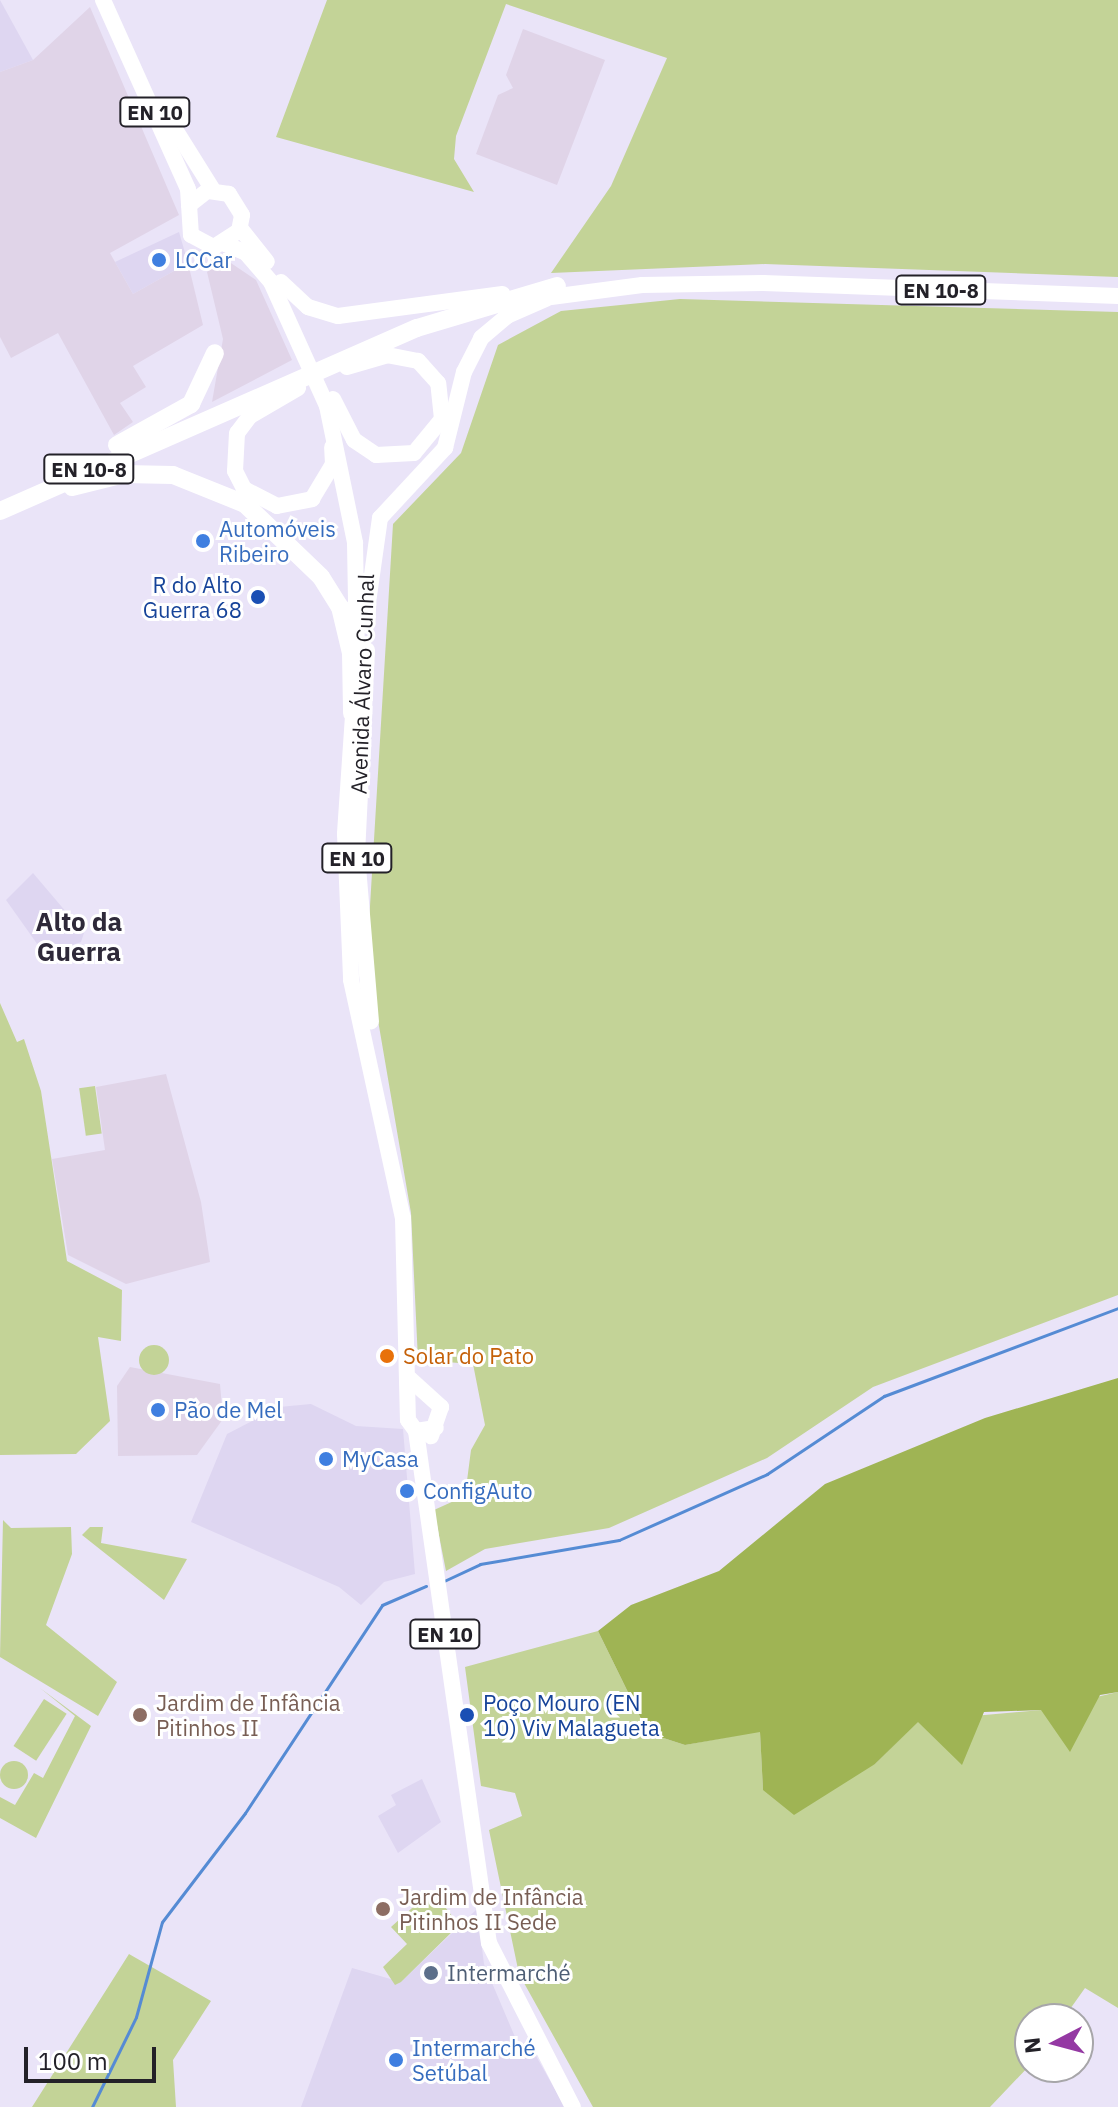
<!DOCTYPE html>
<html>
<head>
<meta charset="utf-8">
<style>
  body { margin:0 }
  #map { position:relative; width:1118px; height:2107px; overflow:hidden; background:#eae4f8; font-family:"IBM Plex Sans",sans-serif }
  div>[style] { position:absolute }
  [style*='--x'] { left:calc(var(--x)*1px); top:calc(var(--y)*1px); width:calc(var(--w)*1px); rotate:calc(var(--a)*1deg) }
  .built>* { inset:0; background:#ded6f1 }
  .industrial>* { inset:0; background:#e0d4e8 }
  .green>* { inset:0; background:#c3d397; transform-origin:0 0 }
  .round { border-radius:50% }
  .forest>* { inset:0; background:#9fb454 }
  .stream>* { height:3px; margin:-1.5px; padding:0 1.5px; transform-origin:1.5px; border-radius:1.5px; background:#558bd4 }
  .primary>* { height:16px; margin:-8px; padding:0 8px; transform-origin:8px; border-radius:8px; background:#fff }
  .highway>* { height:18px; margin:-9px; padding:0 9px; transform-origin:9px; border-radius:9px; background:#fff }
  .dots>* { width:22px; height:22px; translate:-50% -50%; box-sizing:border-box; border:4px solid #fff; border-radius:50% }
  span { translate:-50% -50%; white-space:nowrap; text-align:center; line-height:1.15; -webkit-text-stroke:6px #fff; paint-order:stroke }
  .shield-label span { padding:2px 6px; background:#fff; border:2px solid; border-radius:6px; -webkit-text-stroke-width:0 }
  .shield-label { font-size:20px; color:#232128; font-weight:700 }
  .shop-label { font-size:22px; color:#366cbe }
  .left { translate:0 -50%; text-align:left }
  .transit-label { font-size:22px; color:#164399 }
  .right { translate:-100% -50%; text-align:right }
  .street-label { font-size:22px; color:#232128 }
  .food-label { font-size:22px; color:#c56008 }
  .education-label { font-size:22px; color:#785e54 }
  .service-label { font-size:22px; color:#4e5e75 }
  .quarter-label { font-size:26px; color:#2e2939; font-weight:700 }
  .north { position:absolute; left:1014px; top:2003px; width:80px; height:80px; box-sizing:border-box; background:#fff; border:2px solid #a7a6a9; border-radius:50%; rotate:264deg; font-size:22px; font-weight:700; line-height:32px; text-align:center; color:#232128 }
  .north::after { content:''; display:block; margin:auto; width:28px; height:36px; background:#9439a3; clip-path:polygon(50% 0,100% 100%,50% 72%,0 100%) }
  .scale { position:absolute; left:24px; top:2047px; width:132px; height:36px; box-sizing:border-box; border:4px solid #232128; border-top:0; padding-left:10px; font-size:24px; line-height:28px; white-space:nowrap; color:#232128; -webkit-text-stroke:6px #fff; paint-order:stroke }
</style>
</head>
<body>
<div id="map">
  <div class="built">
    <i style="clip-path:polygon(0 0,33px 60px,0 72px)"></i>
    <i style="clip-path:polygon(179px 232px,188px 263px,133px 294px,115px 262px)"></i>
    <i style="clip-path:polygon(33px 873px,84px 933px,81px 942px,45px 955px,6px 900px)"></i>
    <i style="clip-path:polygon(311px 1404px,356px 1426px,403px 1429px,415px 1574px,384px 1582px,361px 1605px,339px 1587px,191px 1522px,227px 1434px,279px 1407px)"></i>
    <i style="clip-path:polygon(422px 1779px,441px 1822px,398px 1853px,378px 1816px,396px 1805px,391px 1795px)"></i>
    <i style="clip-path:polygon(477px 1909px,484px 1964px,518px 2044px,528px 2042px,565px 2107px,301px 2107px,352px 1968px,401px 1982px)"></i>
  </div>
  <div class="industrial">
    <i style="clip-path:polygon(90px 7px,179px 215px,110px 253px,133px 294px,188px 263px,203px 325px,133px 366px,146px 387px,120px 403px,133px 422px,114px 435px,58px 333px,11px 358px,0 337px,0 72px,33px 60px)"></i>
    <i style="clip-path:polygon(523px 29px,605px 60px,557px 185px,476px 154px,498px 95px,513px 88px,506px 75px)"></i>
    <i style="clip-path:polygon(222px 257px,256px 280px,292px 360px,212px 402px,223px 339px,207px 272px)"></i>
    <i style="clip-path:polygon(166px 1074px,201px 1202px,210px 1262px,126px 1284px,68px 1255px,52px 1159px,105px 1150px,96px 1087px)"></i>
    <i style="clip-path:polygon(130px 1367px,220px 1384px,223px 1419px,197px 1455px,118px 1456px,117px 1386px)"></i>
  </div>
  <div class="green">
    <i style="clip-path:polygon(327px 0,1118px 0,1118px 277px,765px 264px,551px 273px,611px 186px,667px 58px,506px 4px,456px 136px,454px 159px,474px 192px,276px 137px)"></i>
    <i style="clip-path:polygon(680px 299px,1118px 312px,1118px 1295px,873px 1387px,767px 1458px,609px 1528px,485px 1549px,446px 1571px,434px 1510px,465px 1496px,471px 1450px,485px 1425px,473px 1364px,418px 1360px,411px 1213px,367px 956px,393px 524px,461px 453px,498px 345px,561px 311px)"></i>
    <i style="clip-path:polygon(0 1003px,17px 1042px,24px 1039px,41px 1091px,67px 1261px,122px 1290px,121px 1341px,98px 1337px,110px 1421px,76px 1454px,0 1455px)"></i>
    <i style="left:95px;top:1086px;width:48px;height:16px;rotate:82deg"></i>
    <i class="round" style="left:139px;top:1345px;width:30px;height:30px"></i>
    <i style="clip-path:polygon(3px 1520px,11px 1528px,71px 1527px,72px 1554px,46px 1625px,117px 1682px,98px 1716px,0 1657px)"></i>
    <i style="clip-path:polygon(90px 1527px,103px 1527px,101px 1543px,187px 1559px,164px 1600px,82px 1535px)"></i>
    <i style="clip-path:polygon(598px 1631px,648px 1733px,685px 1745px,760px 1731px,763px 1790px,875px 1764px,918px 1721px,1041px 1710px,1118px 1692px,1118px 2008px,1085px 1988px,1063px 2019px,1030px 2019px,1030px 2065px,990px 2107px,593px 2107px,519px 1974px,489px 1830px,522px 1816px,515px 1793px,481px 1786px,465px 1667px)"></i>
    <i style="clip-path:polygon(40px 1688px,91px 1726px,36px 1838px,0 1818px,0 1797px,15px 1805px,34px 1773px,43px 1778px,75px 1716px)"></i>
    <i style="left:44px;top:1699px;width:27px;height:56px;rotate:33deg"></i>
    <i class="round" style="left:0;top:1761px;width:28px;height:28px"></i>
    <i style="clip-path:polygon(432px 1890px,459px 1925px,401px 1982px,395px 1985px,383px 1967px,407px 1944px,391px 1927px)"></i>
    <i style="clip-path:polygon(129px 1954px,211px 2001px,173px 2060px,176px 2107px,32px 2107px)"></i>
  </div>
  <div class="forest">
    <i style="clip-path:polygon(1118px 1378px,1118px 1692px,1100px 1695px,1070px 1752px,1041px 1710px,984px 1712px,962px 1765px,918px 1722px,875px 1764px,794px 1815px,763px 1790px,760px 1732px,685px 1745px,648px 1733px,598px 1631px,631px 1605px,719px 1571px,825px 1484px,985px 1418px)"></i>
  </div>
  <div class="stream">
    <i style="--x:444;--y:1581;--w:40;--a:-25"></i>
    <i style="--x:480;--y:1564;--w:141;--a:-9.8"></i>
    <i style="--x:619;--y:1540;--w:162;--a:-24"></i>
    <i style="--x:767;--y:1474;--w:141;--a:-33.7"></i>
    <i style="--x:884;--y:1396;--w:250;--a:-20.6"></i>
    <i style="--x:92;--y:2107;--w:100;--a:-63.9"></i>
    <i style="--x:136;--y:2017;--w:98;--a:-74.7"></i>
    <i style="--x:162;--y:1922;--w:137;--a:-52.7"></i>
    <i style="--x:245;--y:1813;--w:249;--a:-56.6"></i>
    <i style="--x:382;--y:1605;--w:48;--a:-23.4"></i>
  </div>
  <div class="primary">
    <i style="--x:103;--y:0;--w:207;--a:65.8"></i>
    <i style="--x:188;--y:189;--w:46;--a:86.3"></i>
    <i style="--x:191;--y:235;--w:26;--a:28"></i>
    <i style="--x:214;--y:247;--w:30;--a:-33"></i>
    <i style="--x:239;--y:231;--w:16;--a:-79"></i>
    <i style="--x:242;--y:215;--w:25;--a:-122"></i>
    <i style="--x:229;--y:194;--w:22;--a:-172"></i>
    <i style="--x:207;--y:191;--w:23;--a:142"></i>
    <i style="--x:163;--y:110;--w:94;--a:58"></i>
    <i style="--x:240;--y:228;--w:43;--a:51.5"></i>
    <i style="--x:225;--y:244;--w:23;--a:23"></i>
    <i style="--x:246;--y:253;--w:38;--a:49"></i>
    <i style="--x:271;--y:282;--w:136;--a:65.7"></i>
    <i style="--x:327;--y:406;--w:140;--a:78.4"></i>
    <i style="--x:355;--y:543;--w:119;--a:89"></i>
    <i style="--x:281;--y:282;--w:37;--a:43"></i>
    <i style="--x:308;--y:307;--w:31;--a:17"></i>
    <i style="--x:338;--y:316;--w:166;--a:-7.6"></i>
    <i style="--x:536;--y:299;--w:107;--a:-7.5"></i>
    <i style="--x:642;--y:285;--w:121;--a:-0.9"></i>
    <i style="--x:763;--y:283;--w:355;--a:2.1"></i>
    <i style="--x:298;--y:388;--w:56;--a:149.7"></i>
    <i style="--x:250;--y:416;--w:21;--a:127"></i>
    <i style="--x:237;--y:433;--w:38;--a:93"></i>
    <i style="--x:235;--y:471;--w:20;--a:63"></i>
    <i style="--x:244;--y:489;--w:37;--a:27"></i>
    <i style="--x:277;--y:506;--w:36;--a:-11"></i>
    <i style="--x:312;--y:499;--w:41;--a:-59"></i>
    <i style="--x:333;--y:464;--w:17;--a:-93"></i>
    <i style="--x:333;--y:399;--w:46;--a:62.9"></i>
    <i style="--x:354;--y:440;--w:27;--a:34"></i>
    <i style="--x:376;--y:455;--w:38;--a:-3"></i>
    <i style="--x:414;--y:453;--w:44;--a:-50.5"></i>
    <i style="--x:442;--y:419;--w:36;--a:-96"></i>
    <i style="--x:438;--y:383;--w:30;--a:-132"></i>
    <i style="--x:418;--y:361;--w:31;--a:-169"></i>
    <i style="--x:388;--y:355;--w:43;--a:163.7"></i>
    <i style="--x:369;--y:596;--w:79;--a:-82"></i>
    <i style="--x:380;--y:518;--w:96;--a:-47.1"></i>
    <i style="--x:445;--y:448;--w:78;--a:-76"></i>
    <i style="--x:464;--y:372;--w:38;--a:-63"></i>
    <i style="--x:481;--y:338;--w:34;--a:-40"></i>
    <i style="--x:507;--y:316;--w:43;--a:-23.6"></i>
    <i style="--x:367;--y:650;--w:205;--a:92.8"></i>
    <i style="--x:357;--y:855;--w:167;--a:85.2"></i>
    <i style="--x:354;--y:701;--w:133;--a:93.9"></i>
    <i style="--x:345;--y:834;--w:146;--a:87.6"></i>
    <i style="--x:351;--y:980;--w:244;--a:77.7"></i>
    <i style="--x:403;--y:1218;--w:202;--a:88.6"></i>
    <i style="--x:408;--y:1420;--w:14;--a:54"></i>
    <i style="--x:416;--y:1431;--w:20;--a:-9"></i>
    <i style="--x:410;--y:1379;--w:42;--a:42.1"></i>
    <i style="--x:441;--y:1407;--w:31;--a:109"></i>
    <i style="--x:416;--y:1431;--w:517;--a:81.89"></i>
    <i style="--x:489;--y:1943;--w:184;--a:62.9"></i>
  </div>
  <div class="highway">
    <i style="--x:117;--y:445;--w:85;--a:-29"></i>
    <i style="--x:191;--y:404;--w:56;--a:-64.8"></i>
    <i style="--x:72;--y:487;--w:54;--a:-14"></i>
    <i style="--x:124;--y:474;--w:49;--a:1.2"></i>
    <i style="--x:173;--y:475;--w:78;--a:21.9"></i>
    <i style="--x:245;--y:504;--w:105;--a:43.8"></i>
    <i style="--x:321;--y:577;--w:36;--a:58"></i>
    <i style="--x:340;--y:607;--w:47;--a:76.6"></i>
    <i style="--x:351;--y:653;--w:60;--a:89"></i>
    <i style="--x:0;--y:511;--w:455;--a:-23.7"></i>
    <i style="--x:417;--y:328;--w:146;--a:-16.7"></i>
  </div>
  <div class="dots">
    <i style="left:159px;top:260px;background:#3f7fe0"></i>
    <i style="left:203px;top:541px;background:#3f7fe0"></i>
    <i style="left:258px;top:597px;background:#1a4fb4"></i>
    <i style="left:387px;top:1356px;background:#e8710a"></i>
    <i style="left:158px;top:1410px;background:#3f7fe0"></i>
    <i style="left:326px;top:1459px;background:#3f7fe0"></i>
    <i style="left:407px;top:1491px;background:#3f7fe0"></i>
    <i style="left:140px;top:1715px;background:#8d6e63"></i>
    <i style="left:467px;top:1715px;background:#1a4fb4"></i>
    <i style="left:383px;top:1909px;background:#8d6e63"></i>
    <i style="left:431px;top:1973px;background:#5c6f8a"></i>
    <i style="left:396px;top:2060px;background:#3f7fe0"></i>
  </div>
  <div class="shield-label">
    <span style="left:155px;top:112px">EN 10</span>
    <span style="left:941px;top:290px">EN 10-8</span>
    <span style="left:89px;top:469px">EN 10-8</span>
    <span style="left:357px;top:858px">EN 10</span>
    <span style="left:445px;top:1634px">EN 10</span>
  </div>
  <div class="shop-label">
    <span class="left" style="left:175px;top:260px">LCCar</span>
    <span class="left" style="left:219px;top:541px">Automóveis<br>Ribeiro</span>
    <span class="left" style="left:174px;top:1410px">Pão de Mel</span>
    <span class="left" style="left:342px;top:1459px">MyCasa</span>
    <span class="left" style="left:423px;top:1491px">ConfigAuto</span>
    <span class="left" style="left:412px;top:2060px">Intermarché<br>Setúbal</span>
  </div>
  <div class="transit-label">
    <span class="right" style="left:242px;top:597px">R do Alto<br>Guerra 68</span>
    <span class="left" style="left:483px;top:1715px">Poço Mouro (EN<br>10) Viv Malagueta</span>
  </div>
  <div class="street-label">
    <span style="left:362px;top:684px;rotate:-88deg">Avenida Álvaro Cunhal</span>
  </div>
  <div class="food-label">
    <span class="left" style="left:403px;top:1356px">Solar do Pato</span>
  </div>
  <div class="education-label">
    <span class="left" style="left:156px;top:1715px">Jardim de Infância<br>Pitinhos II</span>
    <span class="left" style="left:399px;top:1909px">Jardim de Infância<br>Pitinhos II Sede</span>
  </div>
  <div class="service-label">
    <span class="left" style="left:447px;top:1973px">Intermarché</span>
  </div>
  <div class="quarter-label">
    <span style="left:79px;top:937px">Alto da<br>Guerra</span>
  </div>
  <div class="north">N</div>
  <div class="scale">100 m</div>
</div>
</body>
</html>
